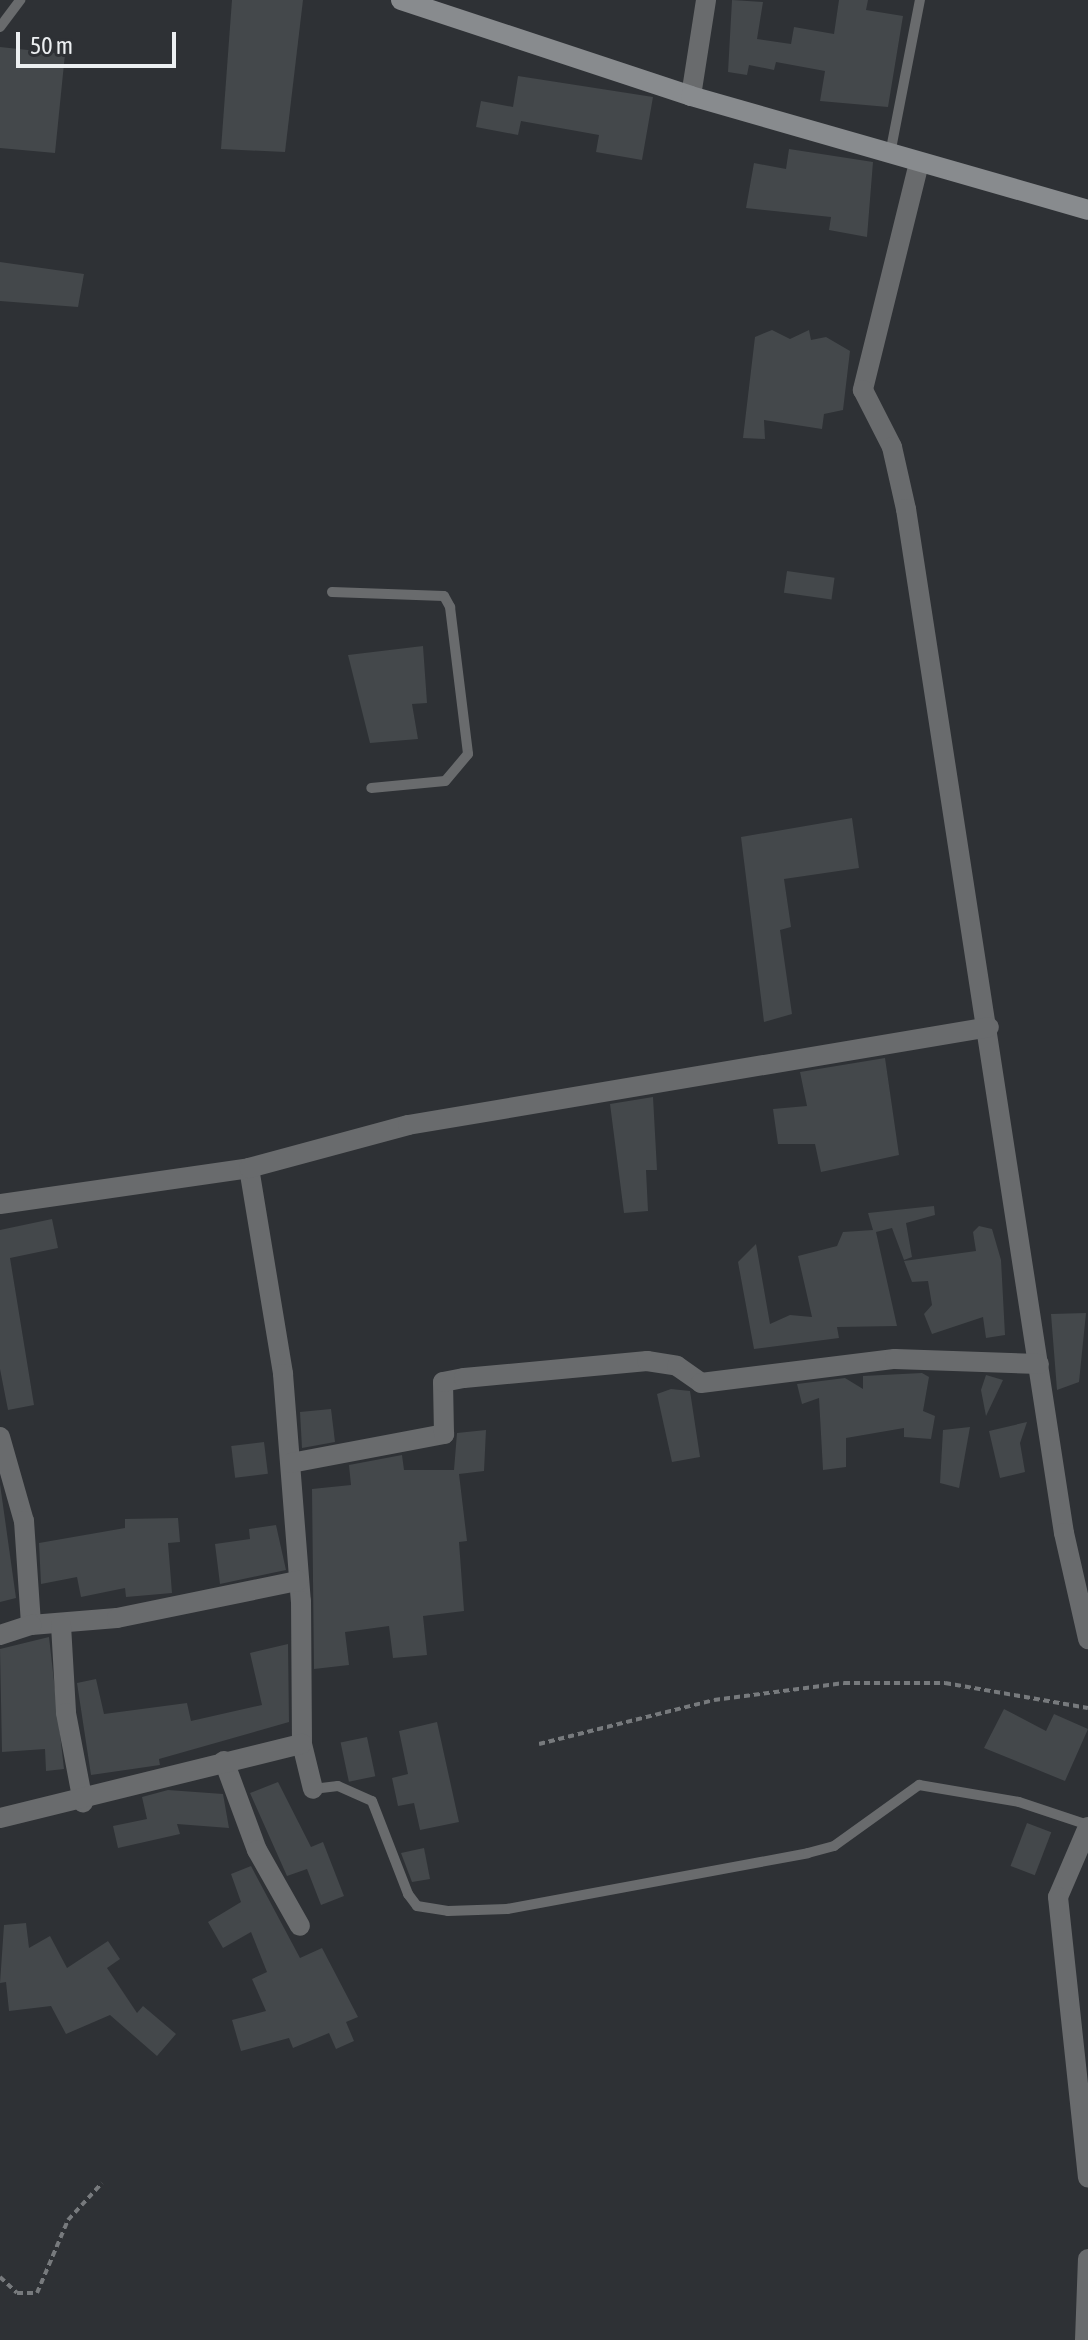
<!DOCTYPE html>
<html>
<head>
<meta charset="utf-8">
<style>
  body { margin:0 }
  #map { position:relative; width:1088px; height:2340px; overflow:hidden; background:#2e3135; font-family:"Asap Condensed",sans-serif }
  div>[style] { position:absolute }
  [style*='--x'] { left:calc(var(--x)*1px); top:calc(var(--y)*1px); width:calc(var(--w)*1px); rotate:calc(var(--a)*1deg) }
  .building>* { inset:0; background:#44484b; transform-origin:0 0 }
  .path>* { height:4px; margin-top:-2px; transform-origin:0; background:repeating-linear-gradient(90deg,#777a7d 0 6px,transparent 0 10px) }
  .lane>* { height:10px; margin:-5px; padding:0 5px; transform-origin:5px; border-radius:5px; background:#696b6d }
  .street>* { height:20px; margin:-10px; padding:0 10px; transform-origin:10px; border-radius:10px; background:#696b6d }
  .secondary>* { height:20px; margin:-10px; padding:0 10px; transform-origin:10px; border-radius:10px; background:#888b8e }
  span { translate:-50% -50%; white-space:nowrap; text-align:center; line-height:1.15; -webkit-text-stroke:7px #2e3135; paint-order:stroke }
  .scale { position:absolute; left:16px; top:32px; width:160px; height:36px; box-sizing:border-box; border:4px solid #eceff1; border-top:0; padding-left:10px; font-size:24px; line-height:28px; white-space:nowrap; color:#eceff1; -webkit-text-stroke:6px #2e3135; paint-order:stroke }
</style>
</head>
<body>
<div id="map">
  <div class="building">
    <i style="clip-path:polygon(232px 0,303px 0,285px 152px,221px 149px)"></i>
    <i style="clip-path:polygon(732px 0,763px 2px,757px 39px,791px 44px,794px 27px,834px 34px,839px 0,868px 0,866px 10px,903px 16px,888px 107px,820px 101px,825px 71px,776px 62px,774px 70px,749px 65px,747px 75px,728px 72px)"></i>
    <i style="clip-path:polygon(0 47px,65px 54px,55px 153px,0 148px)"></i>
    <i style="clip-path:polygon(518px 76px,653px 97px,642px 160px,596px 152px,599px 135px,521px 121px,518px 135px,476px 127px,481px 101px,513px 107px)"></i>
    <i style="clip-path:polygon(789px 149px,873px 162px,867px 237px,829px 230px,831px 217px,746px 208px,754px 163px,786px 169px)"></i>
    <i style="clip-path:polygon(0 262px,84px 274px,78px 307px,0 301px)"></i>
    <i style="clip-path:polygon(772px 330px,790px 339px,809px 330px,811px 340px,826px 337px,850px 351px,843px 410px,824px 414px,822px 429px,764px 420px,765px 439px,743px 438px,755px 337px)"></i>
    <i style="left:787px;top:571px;width:48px;height:22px;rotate:8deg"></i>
    <i style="clip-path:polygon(423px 646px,427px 703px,412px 704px,418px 739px,370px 743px,348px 655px)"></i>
    <i style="clip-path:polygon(852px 818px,859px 868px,784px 879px,791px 927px,780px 930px,792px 1014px,764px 1022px,741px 837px)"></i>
    <i style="clip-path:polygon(885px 1058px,899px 1155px,821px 1172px,815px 1144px,778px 1144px,773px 1109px,807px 1106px,800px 1072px)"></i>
    <i style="clip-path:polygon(653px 1097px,657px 1170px,646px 1170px,648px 1211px,624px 1213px,610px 1104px)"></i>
    <i style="clip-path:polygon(934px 1206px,935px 1215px,906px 1223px,912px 1257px,904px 1260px,892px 1228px,876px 1232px,897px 1326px,837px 1327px,839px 1338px,754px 1349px,738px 1262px,756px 1244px,770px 1324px,790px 1315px,812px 1317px,798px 1256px,837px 1246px,843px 1232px,873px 1230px,868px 1213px)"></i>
    <i style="clip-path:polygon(52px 1219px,58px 1248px,10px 1258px,34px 1405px,8px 1410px,0 1369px,0 1230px)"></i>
    <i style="clip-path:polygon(979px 1226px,992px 1229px,1001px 1260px,1005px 1335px,986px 1338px,983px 1317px,932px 1334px,924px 1314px,932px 1305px,928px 1281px,912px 1282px,904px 1261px,976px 1251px,973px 1232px)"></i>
    <i style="clip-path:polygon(1086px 1313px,1079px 1382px,1057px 1390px,1051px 1314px)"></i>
    <i style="clip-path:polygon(922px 1373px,929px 1377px,923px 1411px,935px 1416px,931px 1439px,904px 1437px,904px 1428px,846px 1438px,846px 1467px,823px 1470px,819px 1398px,802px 1404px,797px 1384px,845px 1378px,863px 1389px,863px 1376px)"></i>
    <i style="clip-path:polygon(986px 1375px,1003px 1380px,986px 1416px,981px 1390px)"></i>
    <i style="clip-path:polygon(671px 1389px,690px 1391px,700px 1457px,672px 1462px,657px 1394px)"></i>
    <i style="clip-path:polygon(331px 1409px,335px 1442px,302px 1448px,300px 1412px)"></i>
    <i style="clip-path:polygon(1027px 1422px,1020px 1443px,1025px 1472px,1000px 1478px,989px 1431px)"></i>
    <i style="clip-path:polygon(970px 1427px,959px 1488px,940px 1483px,943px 1430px)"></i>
    <i style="clip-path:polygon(486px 1430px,484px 1471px,459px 1474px,467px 1541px,459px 1542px,464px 1611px,423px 1616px,427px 1655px,393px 1658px,389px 1626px,345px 1632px,349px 1665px,314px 1669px,312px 1489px,351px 1485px,349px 1465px,402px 1455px,404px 1470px,454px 1470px,457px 1433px)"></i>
    <i style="left:264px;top:1442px;width:32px;height:33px;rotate:83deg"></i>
    <i style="clip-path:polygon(0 1484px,16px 1598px,0 1602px)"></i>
    <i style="clip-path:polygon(178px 1518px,180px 1542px,168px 1543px,172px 1593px,126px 1597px,125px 1588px,81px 1597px,77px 1577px,41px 1584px,39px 1543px,125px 1528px,125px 1519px)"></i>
    <i style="clip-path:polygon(276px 1525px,286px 1570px,220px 1584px,215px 1544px,250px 1539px,249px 1529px)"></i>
    <i style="clip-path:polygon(49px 1637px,64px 1769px,46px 1771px,45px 1749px,2px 1752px,0 1649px)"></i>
    <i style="clip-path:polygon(288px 1644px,289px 1722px,159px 1759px,160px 1765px,91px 1775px,77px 1683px,96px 1679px,104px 1714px,187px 1703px,191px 1721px,262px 1705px,250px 1653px)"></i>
    <i style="clip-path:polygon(1004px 1709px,1046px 1731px,1054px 1714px,1088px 1729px,1065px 1781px,984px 1748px)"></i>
    <i style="clip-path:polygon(437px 1722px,459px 1822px,420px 1830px,414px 1803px,398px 1806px,392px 1778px,408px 1774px,399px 1731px)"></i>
    <i style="left:367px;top:1737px;width:40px;height:27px;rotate:78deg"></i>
    <i style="clip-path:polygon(278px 1782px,311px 1847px,323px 1842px,344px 1896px,321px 1905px,307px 1869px,287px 1876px,250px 1793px)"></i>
    <i style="clip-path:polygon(168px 1790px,223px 1794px,229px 1828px,177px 1824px,180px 1834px,118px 1848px,113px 1826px,147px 1819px,142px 1797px)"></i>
    <i style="left:1027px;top:1823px;width:26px;height:46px;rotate:21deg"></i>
    <i style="clip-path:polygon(424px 1848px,430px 1879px,412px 1882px,401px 1853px)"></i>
    <i style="clip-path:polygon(251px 1866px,300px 1958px,322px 1948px,358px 2017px,346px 2022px,354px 2041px,336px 2049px,329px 2033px,293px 2048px,289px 2038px,241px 2051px,232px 2020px,266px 2011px,252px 1979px,267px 1972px,251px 1932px,223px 1948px,208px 1922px,241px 1902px,231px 1874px)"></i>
    <i style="clip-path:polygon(26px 1923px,29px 1948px,50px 1936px,67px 1968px,108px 1941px,120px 1959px,107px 1968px,137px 2013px,143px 2006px,176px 2034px,157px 2056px,110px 2015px,66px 2034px,51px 2006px,9px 2011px,6px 1982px,0 1983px,4px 1925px)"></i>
  </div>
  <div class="path">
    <i style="--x:539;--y:1744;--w:180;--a:-14.1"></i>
    <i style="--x:714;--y:1700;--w:131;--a:-7.5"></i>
    <i style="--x:844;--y:1683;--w:101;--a:0"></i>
    <i style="--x:945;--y:1683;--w:145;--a:9.9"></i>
    <i style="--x:0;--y:2277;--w:23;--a:43"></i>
    <i style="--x:17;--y:2293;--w:20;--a:0"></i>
    <i style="--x:37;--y:2293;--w:79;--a:-67"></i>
    <i style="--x:68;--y:2220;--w:50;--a:-47.4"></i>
  </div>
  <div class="lane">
    <i style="--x:0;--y:27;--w:34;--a:-53"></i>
    <i style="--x:890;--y:154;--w:157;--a:-79"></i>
    <i style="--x:332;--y:592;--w:112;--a:2"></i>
    <i style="--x:444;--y:596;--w:13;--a:61"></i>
    <i style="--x:450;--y:607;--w:148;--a:83"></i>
    <i style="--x:468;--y:754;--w:35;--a:130"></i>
    <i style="--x:445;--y:781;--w:74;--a:174.6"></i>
    <i style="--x:313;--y:1789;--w:25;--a:-7"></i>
    <i style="--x:338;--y:1786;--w:37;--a:24"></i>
    <i style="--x:372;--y:1801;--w:100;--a:68.8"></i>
    <i style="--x:408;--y:1894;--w:15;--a:53"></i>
    <i style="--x:417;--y:1906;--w:31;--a:9"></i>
    <i style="--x:448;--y:1911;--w:59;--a:-1.9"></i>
    <i style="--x:507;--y:1909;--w:306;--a:-10.5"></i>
    <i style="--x:808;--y:1853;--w:27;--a:-15"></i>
    <i style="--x:834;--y:1846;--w:105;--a:-35.7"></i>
    <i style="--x:919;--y:1785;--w:101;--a:9.6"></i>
    <i style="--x:1019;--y:1802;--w:73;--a:18.4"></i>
  </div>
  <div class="street">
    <i style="--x:691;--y:96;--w:97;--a:-81.1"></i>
    <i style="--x:919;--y:163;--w:234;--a:103.9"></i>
    <i style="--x:863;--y:390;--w:64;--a:63"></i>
    <i style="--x:892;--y:447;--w:64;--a:77.3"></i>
    <i style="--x:906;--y:509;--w:1036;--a:81.23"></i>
    <i style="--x:1064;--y:1533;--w:109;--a:77.2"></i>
    <i style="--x:249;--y:1168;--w:209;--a:80.6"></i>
    <i style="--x:283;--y:1374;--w:228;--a:85.5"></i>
    <i style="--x:301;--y:1601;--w:143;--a:89.6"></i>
    <i style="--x:302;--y:1744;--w:46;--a:76.3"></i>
    <i style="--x:0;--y:1204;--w:252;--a:-8.2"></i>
    <i style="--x:249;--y:1168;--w:165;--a:-15.1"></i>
    <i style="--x:408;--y:1125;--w:589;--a:-9.57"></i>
    <i style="--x:0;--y:1437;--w:87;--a:74.1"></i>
    <i style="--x:24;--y:1521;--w:104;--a:86.1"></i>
    <i style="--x:31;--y:1625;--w:86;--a:-4.7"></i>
    <i style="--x:117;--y:1618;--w:185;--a:-11.6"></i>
    <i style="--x:291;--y:1463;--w:156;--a:-10.7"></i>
    <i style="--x:444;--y:1434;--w:52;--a:-91.1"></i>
    <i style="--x:443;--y:1382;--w:21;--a:-11"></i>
    <i style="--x:464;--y:1378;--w:184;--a:-5.3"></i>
    <i style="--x:647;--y:1361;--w:30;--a:9"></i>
    <i style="--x:677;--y:1366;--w:29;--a:35"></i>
    <i style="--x:701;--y:1383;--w:195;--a:-7.1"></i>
    <i style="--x:895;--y:1359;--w:144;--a:2"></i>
    <i style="--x:61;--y:1625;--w:88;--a:86.7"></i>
    <i style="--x:66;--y:1713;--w:91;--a:79.2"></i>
    <i style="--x:0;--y:1635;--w:33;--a:-18"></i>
    <i style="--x:224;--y:1761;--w:95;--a:69.7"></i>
    <i style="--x:257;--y:1850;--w:87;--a:60.5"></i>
    <i style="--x:0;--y:1818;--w:311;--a:-13.8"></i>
    <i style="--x:1088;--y:1827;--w:76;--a:113.2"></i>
    <i style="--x:1058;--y:1897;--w:282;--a:83.9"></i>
    <i style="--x:1085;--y:2340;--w:81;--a:-87.9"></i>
  </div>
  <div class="secondary">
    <i style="--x:401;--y:0;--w:305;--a:18.3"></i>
    <i style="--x:691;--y:96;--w:413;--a:16"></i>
  </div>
  <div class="scale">50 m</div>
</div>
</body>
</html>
